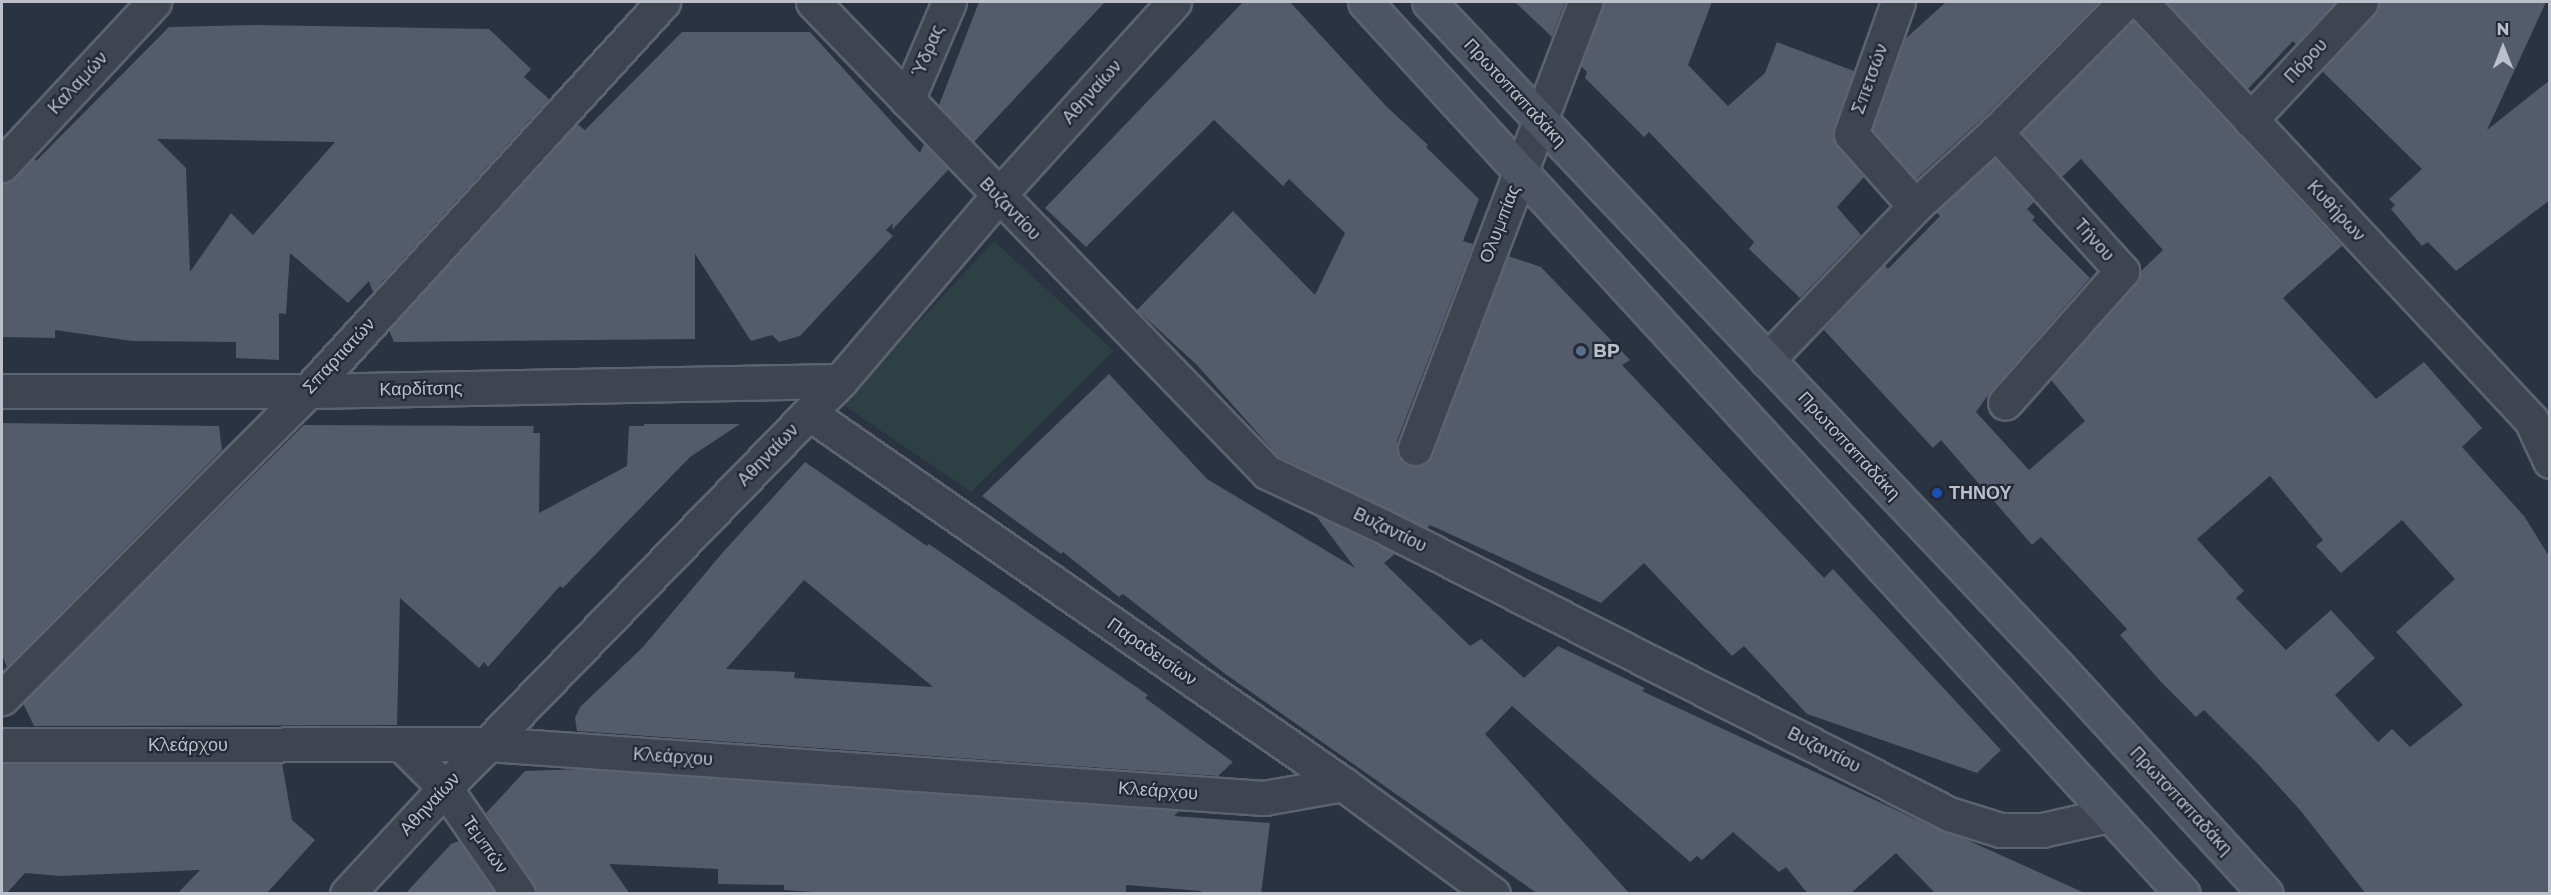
<!DOCTYPE html>
<html>
<head>
<meta charset="utf-8">
<style>
  body { margin:0 }
  #map { position:relative; width:2551px; height:895px; overflow:hidden; background:#2a3341; font-family:Montserrat,sans-serif }
  div>[style] { position:absolute }
  [style*='--x'] { left:calc(var(--x)*1px); top:calc(var(--y)*1px); width:calc(var(--w)*1px); rotate:calc(var(--a)*1deg) }
  .green>* { inset:0; background:#2d4043 }
  .building>* { inset:0; background:#545b6b }
  .roads { filter:drop-shadow(2px 0 #5c636e) drop-shadow(-2px 0 #5c636e) drop-shadow(0 2px #5c636e) drop-shadow(0 -2px #5c636e) }
  .street>* { height:33px; margin:-16.5px; padding:0 16.5px; transform-origin:16.5px; border-radius:16.5px; background:#3e4551 }
  .secondary>* { height:33px; margin:-16.5px; padding:0 16.5px; transform-origin:16.5px; border-radius:16.5px; background:#4d5463 }
  .dots>* { width:16px; height:16px; translate:-50% -50%; box-sizing:border-box; border:3px solid #232a36; border-radius:50% }
  span { translate:-50% -50%; white-space:nowrap; text-align:center; line-height:1.15; -webkit-text-stroke:4.5px #232a36; paint-order:stroke }
  .street-label { font-size:18px; color:#bbc0cb }
  .poi-label { font-size:18px; color:#bbc0cb; font-weight:700 }
  .left { translate:0 -50%; text-align:left }
  .frame { position:absolute; inset:0; border:3px solid #bbc0cb; pointer-events:none }
  .north { position:absolute; left:2473px; top:18px; width:60px; height:60px; -webkit-text-stroke:4px #232a36; paint-order:stroke; rotate:0deg; font-size:16px; font-weight:700; line-height:24px; text-align:center; color:#bbc0cb }
  .north::after { content:''; display:block; margin:auto; width:21px; height:27px; background:#bbc0cb; clip-path:polygon(50% 0,100% 100%,50% 72%,0 100%) }
</style>
</head>
<body>
<div id="map">
  <div class="green">
    <i style="clip-path:polygon(994px 241px,1114px 351px,971px 492px,842px 404px)"></i>
  </div>
  <div class="building">
    <i style="clip-path:polygon(979px 2px,1105px 2px,974px 142px,939px 105px)"></i>
    <i style="clip-path:polygon(1243px 2px,1290px 2px,1386px 106px,1428px 145px,1426px 147px,1479px 199px,1463px 241px,1473px 244px,1397px 441px,1397px 452px,1401px 460px,1409px 466px,1419px 466px,1427px 462px,1433px 455px,1508px 256px,1541px 267px,1630px 360px,1622px 365px,1824px 578px,1833px 569px,2001px 750px,1977px 773px,1807px 714px,1744px 646px,1732px 656px,1644px 563px,1601px 603px,1430px 525px,1427px 528px,1278px 456px,1197px 365px,1137px 310px,1233px 211px,1315px 295px,1345px 233px,1289px 179px,1283px 186px,1214px 120px,1086px 247px,1045px 208px)"></i>
    <i style="clip-path:polygon(1515px 2px,1565px 2px,1552px 37px)"></i>
    <i style="clip-path:polygon(1603px 2px,1712px 2px,1688px 65px,1728px 106px,1765px 73px,1777px 42px,1854px 71px,1833px 137px,1837px 146px,1864px 177px,1837px 207px,1861px 235px,1800px 298px,1749px 249px,1754px 242px,1649px 132px,1644px 137px,1585px 78px,1587px 72px,1581px 66px)"></i>
    <i style="clip-path:polygon(1946px 2px,2099px 2px,1983px 118px,1916px 179px,1872px 130px,1904px 40px)"></i>
    <i style="clip-path:polygon(2166px 2px,2336px 2px,2296px 44px,2293px 41px,2248px 89px)"></i>
    <i style="clip-path:polygon(2379px 2px,2546px 2px,2487px 130px,2550px 80px,2550px 200px,2456px 271px,2428px 242px,2422px 246px,2391px 209px,2395px 205px,2389px 199px,2422px 169px,2322px 71px,2375px 15px)"></i>
    <i style="clip-path:polygon(evenodd,2133px 21px,2342px 246px,2283px 298px,2376px 399px,2424px 362px,2482px 428px,2462px 447px,2524px 516px,2550px 558px,2550px 894px,2366px 894px,2300px 810px,2259px 765px,2204px 710px,2196px 717px,2161px 682px,2120px 635px,2127px 629px,2041px 537px,2032px 545px,1941px 440px,1933px 448px,1824px 330px,1885px 265px,1888px 269px,1940px 216px,1936px 212px,1995px 159px,2034px 202px,2027px 209px,2035px 217px,2032px 220px,2090px 278px,1991px 391px,1976px 412px,2029px 470px,2085px 421px,2051px 380px,2136px 283px,2140px 272px,2163px 250px,2081px 159px,2062px 177px,2022px 133px,2133px 21px,2270px 476px,2323px 540px,2316px 546px,2341px 573px,2402px 520px,2455px 579px,2396px 632px,2463px 705px,2410px 747px,2392px 729px,2378px 742px,2335px 695px,2375px 658px,2331px 610px,2286px 650px,2236px 598px,2244px 591px,2197px 539px,2270px 476px)"></i>
    <i style="clip-path:polygon(evenodd,256px 25px,489px 29px,531px 69px,524px 77px,549px 99px,373px 292px,369px 281px,348px 303px,290px 253px,286px 314px,279px 313px,279px 360px,236px 358px,236px 342px,132px 341px,55px 330px,55px 338px,2px 337px,2px 183px,15px 178px,34px 159px,36px 161px,169px 27px,256px 25px,157px 139px,226px 140px,335px 142px,253px 235px,231px 213px,190px 272px,186px 168px,157px 139px)"></i>
    <i style="clip-path:polygon(682px 32px,810px 32px,920px 153px,924px 144px,949px 169px,892px 230px,893px 223px,886px 230px,893px 236px,800px 336px,779px 342px,772px 335px,751px 341px,695px 254px,695px 339px,394px 342px,389px 330px,577px 124px,585px 130px)"></i>
    <i style="clip-path:polygon(1109px 374px,1207px 479px,1355px 568px,1316px 516px,1395px 554px,1384px 563px,1470px 646px,1481px 639px,1524px 678px,1558px 646px,1645px 688px,1642px 691px,1941px 831px,1965px 839px,2087px 894px,1936px 894px,1896px 853px,1850px 894px,1808px 894px,1786px 867px,1779px 872px,1733px 832px,1702px 860px,1697px 856px,1690px 862px,1512px 706px,1485px 734px,1630px 894px,1538px 894px,1224px 673px,1123px 594px,1119px 597px,1063px 552px,1061px 554px,982px 496px)"></i>
    <i style="clip-path:polygon(2px 423px,219px 426px,222px 450px,7px 667px,2px 655px)"></i>
    <i style="clip-path:polygon(644px 424px,740px 424px,690px 457px,563px 588px,560px 586px,488px 667px,484px 662px,479px 668px,400px 598px,397px 725px,34px 726px,23px 703px,304px 425px,534px 426px,533px 433px,540px 433px,539px 513px,627px 466px,629px 426px,644px 426px)"></i>
    <i style="clip-path:polygon(evenodd,805px 462px,927px 546px,929px 544px,1148px 695px,1145px 698px,1233px 762px,1218px 776px,577px 731px,575px 718px,580px 707px,643px 647px,724px 551px,805px 462px,804px 580px,863px 629px,933px 687px,794px 678px,795px 672px,726px 669px,804px 580px)"></i>
    <i style="clip-path:polygon(282px 763px,292px 820px,315px 840px,266px 894px,177px 894px,200px 870px,61px 876px,25px 873px,6px 894px,2px 894px,2px 764px)"></i>
    <i style="clip-path:polygon(582px 769px,1179px 811px,1174px 816px,1270px 823px,1261px 894px,1201px 894px,1201px 891px,1126px 885px,1126px 894px,843px 894px,784px 890px,784px 885px,718px 884px,718px 869px,609px 864px,630px 894px,537px 894px,533px 883px,486px 813px,525px 771px)"></i>
    <i style="clip-path:polygon(459px 841px,495px 894px,405px 894px,451px 844px)"></i>
  </div>
  <div class="roads">
    <div class="street">
      <i style="--x:813;--y:2;--w:653;--a:45.99"></i>
      <i style="--x:1267;--y:472;--w:127;--a:25.2"></i>
      <i style="--x:1382;--y:526;--w:636;--a:26.93"></i>
      <i style="--x:1949;--y:814;--w:53;--a:17.4"></i>
      <i style="--x:2000;--y:830;--w:42;--a:0"></i>
      <i style="--x:2042;--y:830;--w:69;--a:-12.6"></i>
      <i style="--x:1898;--y:2;--w:140;--a:109.6"></i>
      <i style="--x:1851;--y:134;--w:96;--a:48.4"></i>
      <i style="--x:2141;--y:2;--w:572;--a:46.98"></i>
      <i style="--x:2531;--y:420;--w:45;--a:65.1"></i>
      <i style="--x:907;--y:100;--w:107;--a:-66.8"></i>
      <i style="--x:2250;--y:120;--w:162;--a:-46.8"></i>
      <i style="--x:1996;--y:132;--w:188;--a:47.8"></i>
      <i style="--x:2122;--y:271;--w:176;--a:131.6"></i>
      <i style="--x:2;--y:165;--w:223;--a:-47"></i>
      <i style="--x:1767;--y:360;--w:214;--a:-46.1"></i>
      <i style="--x:1915;--y:206;--w:110;--a:-42.4"></i>
      <i style="--x:1996;--y:132;--w:183;--a:-45.2"></i>
      <i style="--x:2;--y:391;--w:306;--a:0"></i>
      <i style="--x:308;--y:391;--w:532;--a:-1.08"></i>
      <i style="--x:809;--y:413;--w:650;--a:34.79"></i>
      <i style="--x:1343;--y:784;--w:186;--a:36.3"></i>
      <i style="--x:1415;--y:448;--w:477;--a:-69.1"></i>
      <i style="--x:2;--y:698;--w:433;--a:-45.1"></i>
      <i style="--x:308;--y:391;--w:527;--a:-47.62"></i>
      <i style="--x:2;--y:745;--w:486;--a:-0.1"></i>
      <i style="--x:488;--y:744;--w:778;--a:3.98"></i>
      <i style="--x:1264;--y:798;--w:80;--a:-10"></i>
      <i style="--x:402;--y:745;--w:61;--a:45"></i>
      <i style="--x:445;--y:788;--w:129;--a:55.4"></i>
      <i style="--x:347;--y:894;--w:144;--a:-47.2"></i>
      <i style="--x:445;--y:788;--w:567;--a:-45.86"></i>
      <i style="--x:840;--y:381;--w:243;--a:-49.5"></i>
      <i style="--x:998;--y:196;--w:262;--a:-47.8"></i>
    </div>
    <div class="secondary">
      <i style="--x:1365;--y:2;--w:1210;--a:47.48"></i>
      <i style="--x:1429;--y:2;--w:917;--a:46.59"></i>
      <i style="--x:2059;--y:668;--w:306;--a:47.5"></i>
    </div>
  </div>
  <div class="dots">
    <i style="left:1581px;top:351px;background:#5c6f8a"></i>
    <i style="left:1937px;top:493px;background:#1a4fb4"></i>
  </div>
  <div class="street-label">
    <span style="left:928px;top:51px;rotate:-67deg">Ύδρας</span>
    <span style="left:2306px;top:61px;rotate:-47deg">Πόρου</span>
    <span style="left:1870px;top:79px;rotate:-70deg">Σπετσών</span>
    <span style="left:78px;top:83px;rotate:-47deg">Καλαμών</span>
    <span style="left:1092px;top:92px;rotate:-48deg">Αθηναίων</span>
    <span style="left:1515px;top:93px;rotate:47deg">Πρωτοπαπαδάκη</span>
    <span style="left:1010px;top:209px;rotate:46deg">Βυζαντίου</span>
    <span style="left:2336px;top:211px;rotate:47deg">Κυθήρων</span>
    <span style="left:1500px;top:224px;rotate:-69deg">Ολυμπίας</span>
    <span style="left:2094px;top:240px;rotate:48deg">Τήνου</span>
    <span style="left:339px;top:356px;rotate:-47deg">Σπαρτιατών</span>
    <span style="left:421px;top:389px;rotate:-1deg">Καρδίτσης</span>
    <span style="left:1849px;top:446px;rotate:47deg">Πρωτοπαπαδάκη</span>
    <span style="left:768px;top:455px;rotate:-46deg">Αθηναίων</span>
    <span style="left:1390px;top:530px;rotate:26deg">Βυζαντίου</span>
    <span style="left:1152px;top:652px;rotate:35deg">Παραδεισίων</span>
    <span style="left:188px;top:745px">Κλεάρχου</span>
    <span style="left:1824px;top:750px;rotate:27deg">Βυζαντίου</span>
    <span style="left:673px;top:757px;rotate:4deg">Κλεάρχου</span>
    <span style="left:1158px;top:791px;rotate:4deg">Κλεάρχου</span>
    <span style="left:2181px;top:801px;rotate:47deg">Πρωτοπαπαδάκη</span>
    <span style="left:430px;top:804px;rotate:-47deg">Αθηναίων</span>
    <span style="left:485px;top:845px;rotate:55deg">Τεμπών</span>
  </div>
  <div class="poi-label">
    <span class="left" style="left:1593px;top:351px">BP</span>
    <span class="left" style="left:1949px;top:493px">ΤΗΝΟΥ</span>
  </div>
  <div class="frame"></div>
  <div class="north">N</div>
</div>
</body>
</html>
